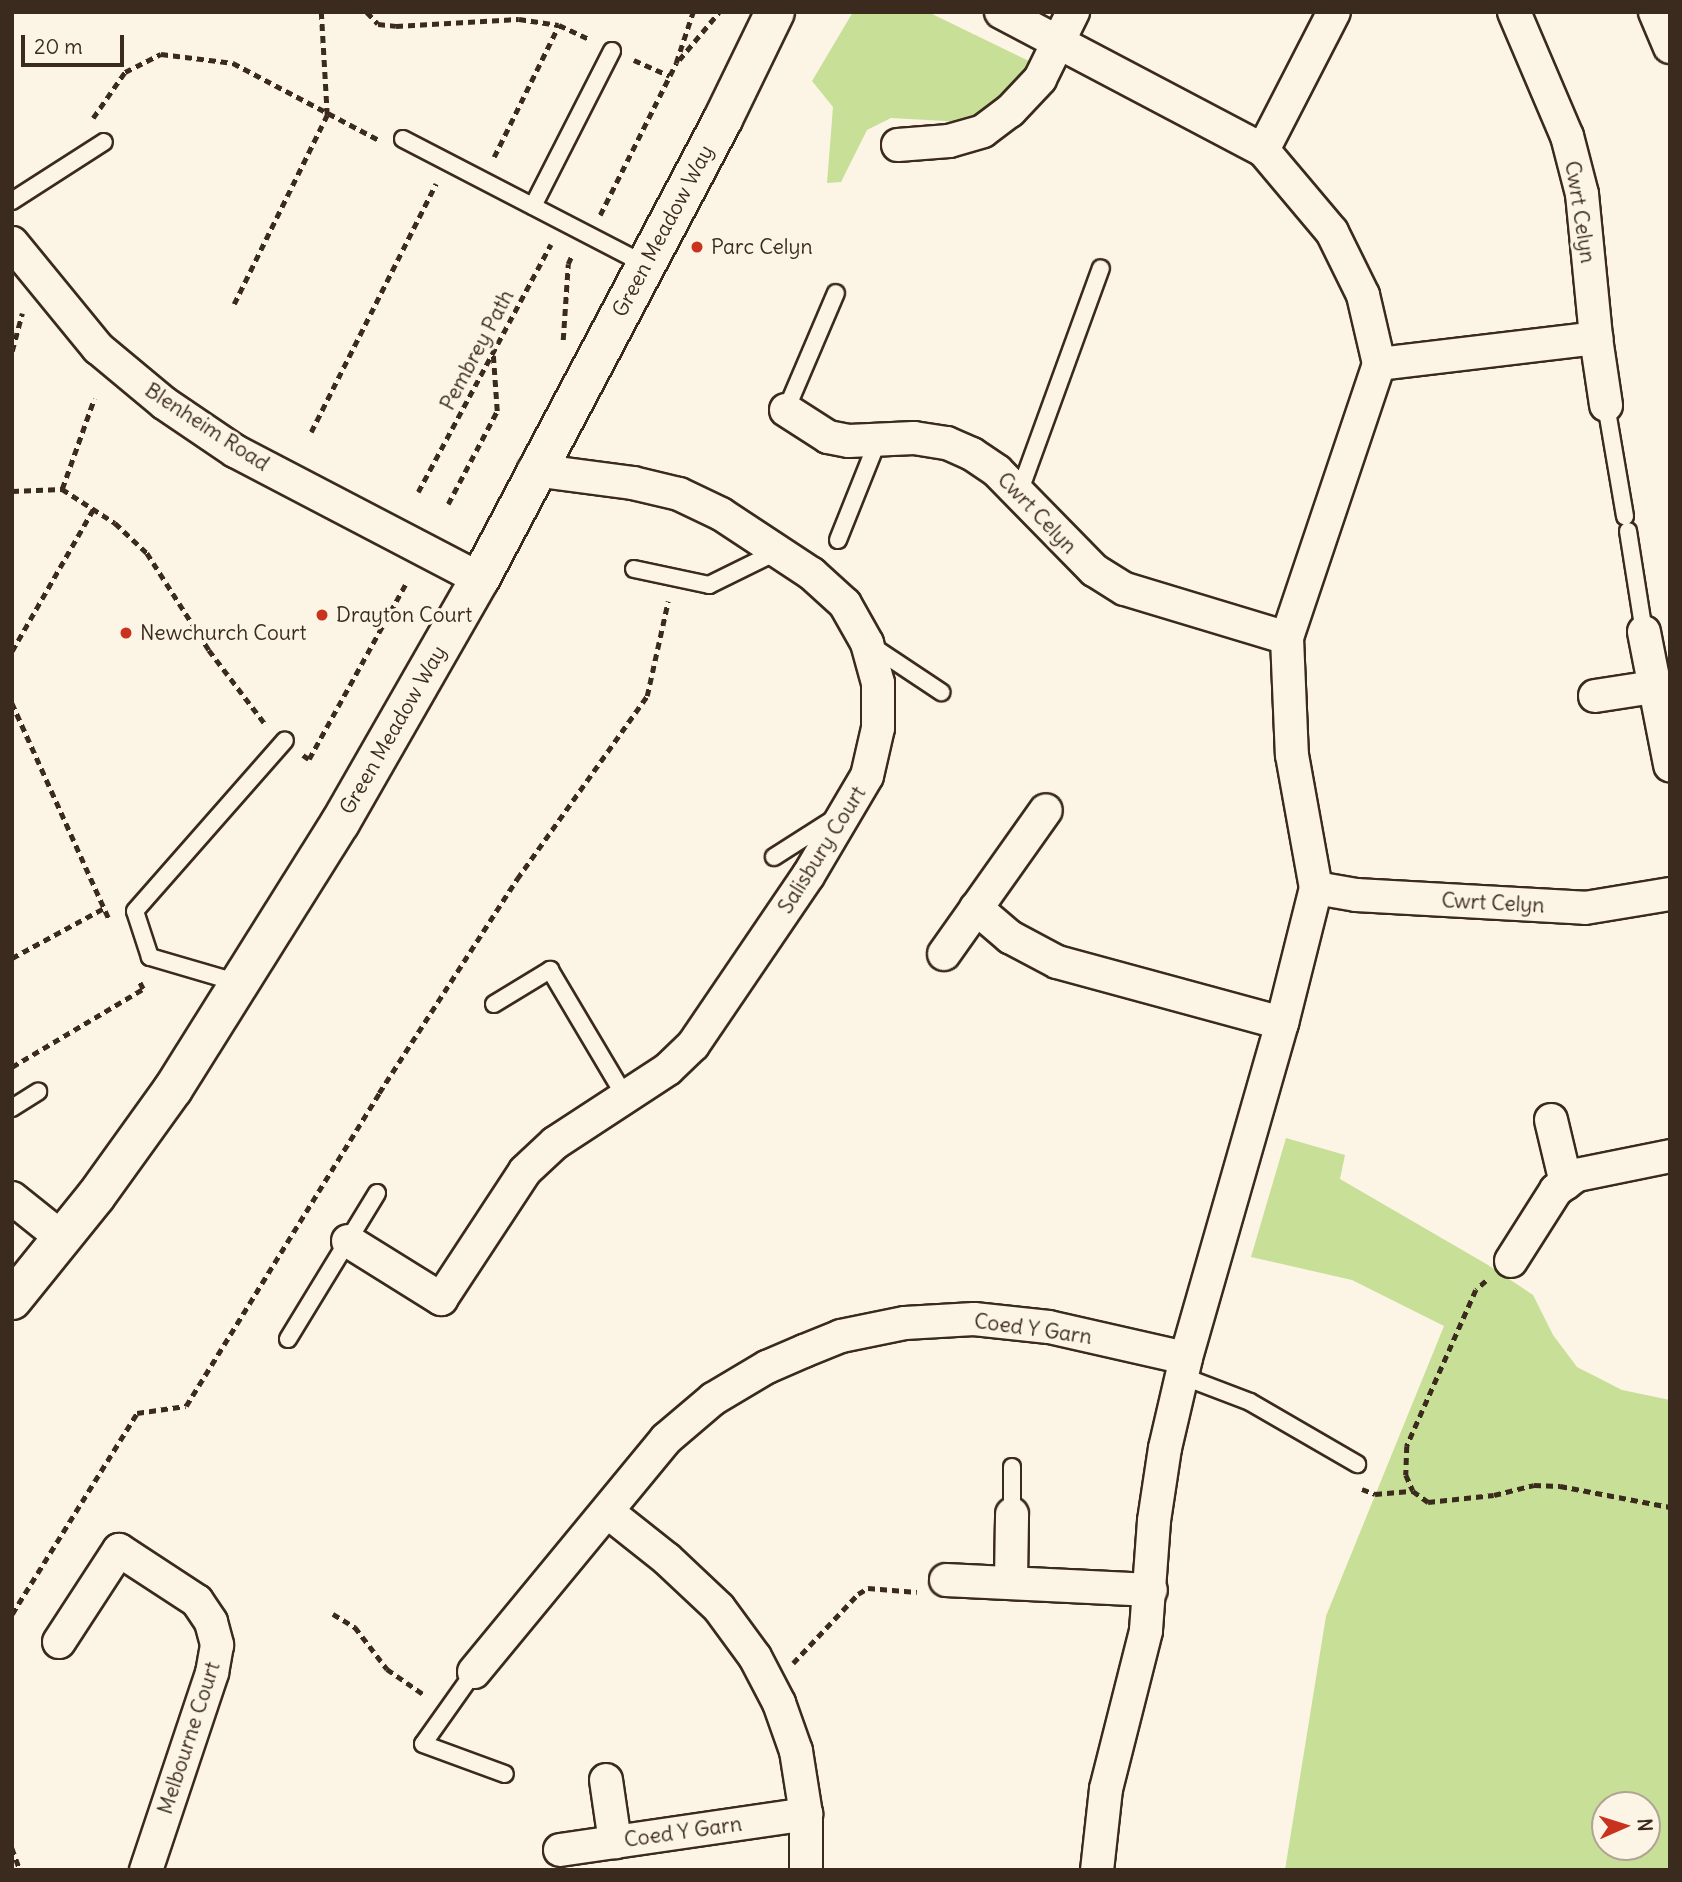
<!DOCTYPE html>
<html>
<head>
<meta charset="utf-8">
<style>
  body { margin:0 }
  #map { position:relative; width:1682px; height:1882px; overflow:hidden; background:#fcf5e5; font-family:Delius,sans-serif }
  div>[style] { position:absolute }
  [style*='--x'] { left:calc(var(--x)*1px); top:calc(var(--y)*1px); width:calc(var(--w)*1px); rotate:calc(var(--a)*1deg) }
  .green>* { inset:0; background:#c7df96 }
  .path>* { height:4.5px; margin-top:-2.25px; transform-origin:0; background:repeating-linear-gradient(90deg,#3b2a1e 0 7px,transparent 0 12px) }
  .roads { filter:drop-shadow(2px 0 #3b2a1e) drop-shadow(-2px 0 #3b2a1e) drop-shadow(0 2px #3b2a1e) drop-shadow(0 -2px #3b2a1e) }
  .lane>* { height:16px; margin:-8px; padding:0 8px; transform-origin:8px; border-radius:8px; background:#fcf5e5 }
  .street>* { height:32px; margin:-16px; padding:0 16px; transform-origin:16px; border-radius:16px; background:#fcf5e5 }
  .secondary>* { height:38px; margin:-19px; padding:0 19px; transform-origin:19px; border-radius:19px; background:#fcf5e5 }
  .dots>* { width:19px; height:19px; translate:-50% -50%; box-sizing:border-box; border:4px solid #fcf5e5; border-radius:50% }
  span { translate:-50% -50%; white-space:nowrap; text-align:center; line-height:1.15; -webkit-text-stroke:6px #fcf5e5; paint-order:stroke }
  .street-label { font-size:21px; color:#3b2a1e }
  .poi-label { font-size:21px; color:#3b2a1e }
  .left { translate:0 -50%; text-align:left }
  .frame { position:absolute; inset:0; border:14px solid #3b2a1e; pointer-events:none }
  .north { position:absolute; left:1591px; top:1791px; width:70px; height:70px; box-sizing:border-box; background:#fcf5e5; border:2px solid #afa495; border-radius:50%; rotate:87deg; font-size:19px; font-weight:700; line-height:28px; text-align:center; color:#3b2a1e }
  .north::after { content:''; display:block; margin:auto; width:24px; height:32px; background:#c8321e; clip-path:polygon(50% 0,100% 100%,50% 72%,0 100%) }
  .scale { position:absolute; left:21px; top:35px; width:103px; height:32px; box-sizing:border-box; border:4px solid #3b2a1e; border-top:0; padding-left:9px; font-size:21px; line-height:24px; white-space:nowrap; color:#3b2a1e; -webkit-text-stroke:5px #fcf5e5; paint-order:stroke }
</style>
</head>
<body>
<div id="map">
  <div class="green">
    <i style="clip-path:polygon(853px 12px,928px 12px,1035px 64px,1007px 101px,964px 122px,891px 118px,867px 130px,841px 182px,827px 183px,833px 107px,812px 81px)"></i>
    <i style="clip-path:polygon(evenodd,1286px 1138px,1345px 1155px,1340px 1179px,1488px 1265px,1533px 1295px,1553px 1335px,1577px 1367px,1622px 1390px,1670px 1400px,1670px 1870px,1285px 1870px,1326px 1616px,1444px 1326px,1352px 1280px,1251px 1257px,1286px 1138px,1605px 1805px,1647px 1805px,1647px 1847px,1605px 1847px,1605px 1805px)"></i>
  </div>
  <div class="path">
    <i style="--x:367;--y:12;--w:16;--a:47"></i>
    <i style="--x:378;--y:24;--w:18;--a:6"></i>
    <i style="--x:396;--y:26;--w:123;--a:-3.3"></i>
    <i style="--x:519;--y:19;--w:40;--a:8.5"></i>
    <i style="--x:559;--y:25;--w:35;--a:25"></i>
    <i style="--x:634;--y:60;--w:39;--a:24"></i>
    <i style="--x:679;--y:60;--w:62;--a:-50.2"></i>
    <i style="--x:93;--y:118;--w:56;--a:-55.2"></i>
    <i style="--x:125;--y:72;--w:40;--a:-26.6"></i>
    <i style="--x:161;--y:54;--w:73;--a:7.1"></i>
    <i style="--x:233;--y:63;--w:165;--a:27.8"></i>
    <i style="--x:494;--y:157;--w:147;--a:-63.8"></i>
    <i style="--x:600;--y:215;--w:170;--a:-63.4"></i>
    <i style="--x:676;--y:63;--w:54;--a:-71.6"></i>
    <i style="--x:234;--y:304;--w:211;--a:-63.8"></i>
    <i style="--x:327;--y:115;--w:103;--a:-93.3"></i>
    <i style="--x:563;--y:340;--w:76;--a:-86.2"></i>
    <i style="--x:568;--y:264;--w:10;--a:-66"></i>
    <i style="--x:12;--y:351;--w:39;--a:-75"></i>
    <i style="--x:311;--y:432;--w:278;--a:-63.3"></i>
    <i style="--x:62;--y:489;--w:96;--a:-70.4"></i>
    <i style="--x:12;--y:491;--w:50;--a:-2.3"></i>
    <i style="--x:62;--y:489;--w:63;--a:32.7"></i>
    <i style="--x:115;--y:523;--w:44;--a:43.2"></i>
    <i style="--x:147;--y:553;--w:115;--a:57.4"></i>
    <i style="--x:209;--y:650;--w:94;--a:52.8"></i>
    <i style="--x:418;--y:492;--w:281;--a:-61.8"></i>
    <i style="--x:448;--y:504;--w:105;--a:-62.2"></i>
    <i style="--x:497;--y:411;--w:57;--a:-94"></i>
    <i style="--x:12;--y:651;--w:165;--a:-60.2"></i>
    <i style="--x:12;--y:703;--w:237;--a:65.8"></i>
    <i style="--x:303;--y:755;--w:7;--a:34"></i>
    <i style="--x:309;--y:759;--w:199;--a:-61.1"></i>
    <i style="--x:12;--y:958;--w:105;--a:-28.5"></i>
    <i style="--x:12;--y:1067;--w:152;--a:-30.8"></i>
    <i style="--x:143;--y:989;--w:9;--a:-117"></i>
    <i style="--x:1486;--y:1281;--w:13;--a:138"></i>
    <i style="--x:1476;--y:1290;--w:171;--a:113.9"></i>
    <i style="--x:1407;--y:1446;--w:29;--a:92"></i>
    <i style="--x:1406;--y:1475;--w:17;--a:66"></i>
    <i style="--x:1413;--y:1491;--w:19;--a:36"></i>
    <i style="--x:1428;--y:1502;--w:66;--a:-6.1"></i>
    <i style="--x:1494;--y:1495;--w:41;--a:-14"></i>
    <i style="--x:1534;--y:1485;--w:26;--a:2"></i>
    <i style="--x:1560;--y:1486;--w:112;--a:10.8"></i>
    <i style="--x:1362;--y:1489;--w:14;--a:21"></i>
    <i style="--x:1375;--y:1494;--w:38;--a:-5"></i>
    <i style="--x:12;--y:1614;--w:237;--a:-58.1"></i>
    <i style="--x:137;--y:1413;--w:49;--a:-8.1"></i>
    <i style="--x:186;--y:1406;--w:368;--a:-58.3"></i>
    <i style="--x:379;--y:1093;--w:255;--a:-57.2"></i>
    <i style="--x:517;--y:879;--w:224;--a:-54.6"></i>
    <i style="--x:647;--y:696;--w:97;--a:-77.5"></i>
    <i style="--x:333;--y:1614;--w:26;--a:31"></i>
    <i style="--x:355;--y:1627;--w:53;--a:52.7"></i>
    <i style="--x:387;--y:1669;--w:47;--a:34.7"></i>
    <i style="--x:793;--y:1663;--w:95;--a:-46.7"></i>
    <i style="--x:858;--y:1594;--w:12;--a:-31"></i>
    <i style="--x:868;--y:1588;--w:49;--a:4.7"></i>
    <i style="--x:12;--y:1848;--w:23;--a:70"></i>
  </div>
  <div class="roads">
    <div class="lane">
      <i style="--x:403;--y:139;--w:271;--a:27.4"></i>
      <i style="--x:12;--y:201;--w:109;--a:-32.7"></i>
      <i style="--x:533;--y:206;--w:174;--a:-63"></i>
      <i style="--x:1606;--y:405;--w:113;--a:80.3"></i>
      <i style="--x:786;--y:410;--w:127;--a:-66.9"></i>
      <i style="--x:1019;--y:493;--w:239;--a:-70"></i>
      <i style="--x:1628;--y:531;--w:102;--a:81"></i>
      <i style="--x:838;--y:540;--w:108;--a:-68.2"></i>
      <i style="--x:634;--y:569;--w:77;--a:12"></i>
      <i style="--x:709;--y:585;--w:77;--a:-26.2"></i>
      <i style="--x:869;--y:644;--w:87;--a:33.7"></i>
      <i style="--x:774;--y:857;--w:72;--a:-32.6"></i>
      <i style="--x:239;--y:983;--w:93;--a:-163.7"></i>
      <i style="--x:150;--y:957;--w:48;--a:-108.1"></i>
      <i style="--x:135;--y:911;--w:227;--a:-48.7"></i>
      <i style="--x:494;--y:1004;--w:66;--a:-31.3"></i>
      <i style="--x:550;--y:970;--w:149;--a:59.3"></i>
      <i style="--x:12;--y:1108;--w:31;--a:-32"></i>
      <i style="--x:288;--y:1339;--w:171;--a:-58.6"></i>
      <i style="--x:1182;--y:1376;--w:73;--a:20.9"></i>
      <i style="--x:1250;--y:1402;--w:124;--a:30.1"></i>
      <i style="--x:1012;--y:1514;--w:47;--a:-90"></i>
      <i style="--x:474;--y:1672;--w:88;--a:125.3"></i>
      <i style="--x:423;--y:1744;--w:87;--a:20.1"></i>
    </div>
    <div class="street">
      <i style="--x:1001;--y:12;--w:296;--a:27.8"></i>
      <i style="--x:1263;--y:150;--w:107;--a:49.9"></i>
      <i style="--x:1332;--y:232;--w:70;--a:63.8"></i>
      <i style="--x:1363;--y:295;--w:71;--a:76.9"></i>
      <i style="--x:1379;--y:364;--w:289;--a:108.6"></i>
      <i style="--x:1287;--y:638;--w:117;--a:87.6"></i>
      <i style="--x:1292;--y:755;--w:135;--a:79.8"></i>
      <i style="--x:1316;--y:888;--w:139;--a:104.1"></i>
      <i style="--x:1282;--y:1023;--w:348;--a:106"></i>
      <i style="--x:1186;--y:1358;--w:92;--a:103.1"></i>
      <i style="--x:1165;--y:1448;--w:74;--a:98.6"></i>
      <i style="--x:1154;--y:1521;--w:110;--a:94.2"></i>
      <i style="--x:1146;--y:1631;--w:163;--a:104.2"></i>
      <i style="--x:1106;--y:1789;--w:81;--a:96.3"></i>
      <i style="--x:1514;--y:12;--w:135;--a:66.9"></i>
      <i style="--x:1567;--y:136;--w:60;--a:75.5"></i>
      <i style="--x:1582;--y:194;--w:145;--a:84.4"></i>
      <i style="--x:1596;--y:338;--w:68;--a:81.5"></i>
      <i style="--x:1655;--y:12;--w:38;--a:67"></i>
      <i style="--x:898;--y:145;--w:51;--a:-4.5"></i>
      <i style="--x:949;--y:141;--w:35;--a:-16"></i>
      <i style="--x:983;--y:131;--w:34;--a:-37"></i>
      <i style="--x:1010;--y:111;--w:44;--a:-46.8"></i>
      <i style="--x:1040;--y:79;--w:75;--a:-63.8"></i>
      <i style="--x:1263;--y:150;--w:155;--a:-62.8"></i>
      <i style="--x:12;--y:243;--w:136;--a:50.7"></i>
      <i style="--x:98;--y:348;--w:86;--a:39.8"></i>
      <i style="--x:164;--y:403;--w:86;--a:34.1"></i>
      <i style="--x:235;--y:451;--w:276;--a:27.6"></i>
      <i style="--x:1379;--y:364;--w:219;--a:-6.8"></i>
      <i style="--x:786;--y:410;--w:50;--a:32.7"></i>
      <i style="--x:828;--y:437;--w:21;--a:11"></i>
      <i style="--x:849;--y:441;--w:65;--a:-2.6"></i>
      <i style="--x:914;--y:438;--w:33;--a:9"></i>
      <i style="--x:947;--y:443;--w:27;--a:24"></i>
      <i style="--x:972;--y:454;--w:30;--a:34"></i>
      <i style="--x:997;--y:471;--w:139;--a:45.6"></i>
      <i style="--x:1094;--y:570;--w:36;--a:32"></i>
      <i style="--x:1125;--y:589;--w:169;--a:16.8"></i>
      <i style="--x:1644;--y:632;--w:136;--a:78.9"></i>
      <i style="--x:1595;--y:696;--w:59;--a:-8.8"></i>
      <i style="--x:1316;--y:888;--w:41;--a:9.9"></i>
      <i style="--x:1356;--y:895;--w:229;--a:3.2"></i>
      <i style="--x:1585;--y:908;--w:86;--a:-9.4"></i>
      <i style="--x:976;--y:908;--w:45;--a:40.5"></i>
      <i style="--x:1010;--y:937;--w:53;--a:28"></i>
      <i style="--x:1057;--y:962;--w:233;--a:15.2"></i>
      <i style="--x:944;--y:954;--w:176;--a:-54.7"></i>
      <i style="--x:1551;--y:1120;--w:65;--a:76.6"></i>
      <i style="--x:12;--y:1198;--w:64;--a:38.7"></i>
      <i style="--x:348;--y:1241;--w:110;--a:31.9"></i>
      <i style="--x:441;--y:1299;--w:153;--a:-56.7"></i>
      <i style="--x:525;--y:1171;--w:41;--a:-43"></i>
      <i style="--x:555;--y:1143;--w:135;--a:-33.2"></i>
      <i style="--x:668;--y:1069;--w:35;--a:-44"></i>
      <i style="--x:693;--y:1045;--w:204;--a:-55.8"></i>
      <i style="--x:808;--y:876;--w:116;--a:-59.5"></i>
      <i style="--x:867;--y:776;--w:49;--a:-77.1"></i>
      <i style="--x:878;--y:728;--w:45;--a:-90"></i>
      <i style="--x:878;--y:683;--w:41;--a:-105.4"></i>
      <i style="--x:867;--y:643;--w:45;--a:-119.4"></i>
      <i style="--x:845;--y:604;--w:45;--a:-137.7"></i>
      <i style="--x:812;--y:574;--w:109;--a:-146.6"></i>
      <i style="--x:721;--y:514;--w:47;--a:-154.5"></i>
      <i style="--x:679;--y:494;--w:47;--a:-166.6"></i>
      <i style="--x:633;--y:483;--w:100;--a:-172.5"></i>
      <i style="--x:1511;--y:1261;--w:84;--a:-57.6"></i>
      <i style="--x:1556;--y:1190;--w:26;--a:-36"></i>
      <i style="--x:1577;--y:1175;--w:95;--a:-11.5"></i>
      <i style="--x:609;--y:1513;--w:74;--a:38.4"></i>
      <i style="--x:667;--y:1559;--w:71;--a:43.3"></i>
      <i style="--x:719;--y:1608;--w:61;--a:53.7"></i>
      <i style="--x:755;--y:1657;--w:52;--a:62.4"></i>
      <i style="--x:779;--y:1703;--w:51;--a:70.5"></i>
      <i style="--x:796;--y:1751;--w:64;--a:81"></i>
      <i style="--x:806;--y:1814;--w:56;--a:90"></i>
      <i style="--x:946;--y:1580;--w:205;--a:2.8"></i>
      <i style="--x:1011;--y:1581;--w:67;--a:-89.1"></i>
      <i style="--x:59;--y:1642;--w:110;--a:-56.9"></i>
      <i style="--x:119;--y:1550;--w:93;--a:33.2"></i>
      <i style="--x:197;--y:1601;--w:25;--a:56"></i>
      <i style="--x:211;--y:1622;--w:24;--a:75"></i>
      <i style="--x:217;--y:1645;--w:28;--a:100"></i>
      <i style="--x:212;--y:1673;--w:208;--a:108.5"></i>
      <i style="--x:474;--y:1672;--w:302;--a:-50.5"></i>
      <i style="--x:666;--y:1439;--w:62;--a:-40.4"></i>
      <i style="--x:713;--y:1399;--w:63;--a:-30.7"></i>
      <i style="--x:767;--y:1367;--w:40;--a:-23.4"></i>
      <i style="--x:804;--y:1351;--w:40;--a:-22"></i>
      <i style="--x:841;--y:1336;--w:65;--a:-11.5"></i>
      <i style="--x:905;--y:1323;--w:69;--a:-3.3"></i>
      <i style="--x:974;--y:1319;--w:75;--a:6.1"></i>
      <i style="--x:1049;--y:1327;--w:140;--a:12.8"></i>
      <i style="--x:606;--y:1780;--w:63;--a:81.7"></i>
      <i style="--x:560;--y:1850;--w:249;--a:-8.3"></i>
    </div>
    <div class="secondary">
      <i style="--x:12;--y:1300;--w:134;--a:-51.1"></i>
      <i style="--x:96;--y:1196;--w:132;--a:-54.3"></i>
      <i style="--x:173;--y:1089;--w:314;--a:-57.9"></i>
      <i style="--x:340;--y:823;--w:281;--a:-60.2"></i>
      <i style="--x:480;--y:579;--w:520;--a:-62.15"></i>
      <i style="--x:723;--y:119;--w:119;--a:-64.1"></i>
    </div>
  </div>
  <div class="dots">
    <i style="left:697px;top:247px;background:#c8321e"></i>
    <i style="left:322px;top:615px;background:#c8321e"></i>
    <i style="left:126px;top:633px;background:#c8321e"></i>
  </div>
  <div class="street-label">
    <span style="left:1580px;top:212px;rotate:81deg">Cwrt Celyn</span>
    <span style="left:663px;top:231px;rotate:-62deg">Green Meadow Way</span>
    <span style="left:477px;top:350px;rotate:-62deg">Pembrey Path</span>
    <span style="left:207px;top:427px;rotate:33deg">Blenheim Road</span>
    <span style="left:1037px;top:513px;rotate:46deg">Cwrt Celyn</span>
    <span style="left:393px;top:730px;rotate:-60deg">Green Meadow Way</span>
    <span style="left:822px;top:850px;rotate:-58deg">Salisbury Court</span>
    <span style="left:1493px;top:903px;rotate:3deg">Cwrt Celyn</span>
    <span style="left:1033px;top:1329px;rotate:8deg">Coed Y Garn</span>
    <span style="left:189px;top:1738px;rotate:-72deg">Melbourne Court</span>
    <span style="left:683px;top:1832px;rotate:-8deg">Coed Y Garn</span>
  </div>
  <div class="poi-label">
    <span class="left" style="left:711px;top:247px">Parc Celyn</span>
    <span class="left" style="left:336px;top:615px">Drayton Court</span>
    <span class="left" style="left:140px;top:633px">Newchurch Court</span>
  </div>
  <div class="frame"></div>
  <div class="north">N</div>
  <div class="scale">20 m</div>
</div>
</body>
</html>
